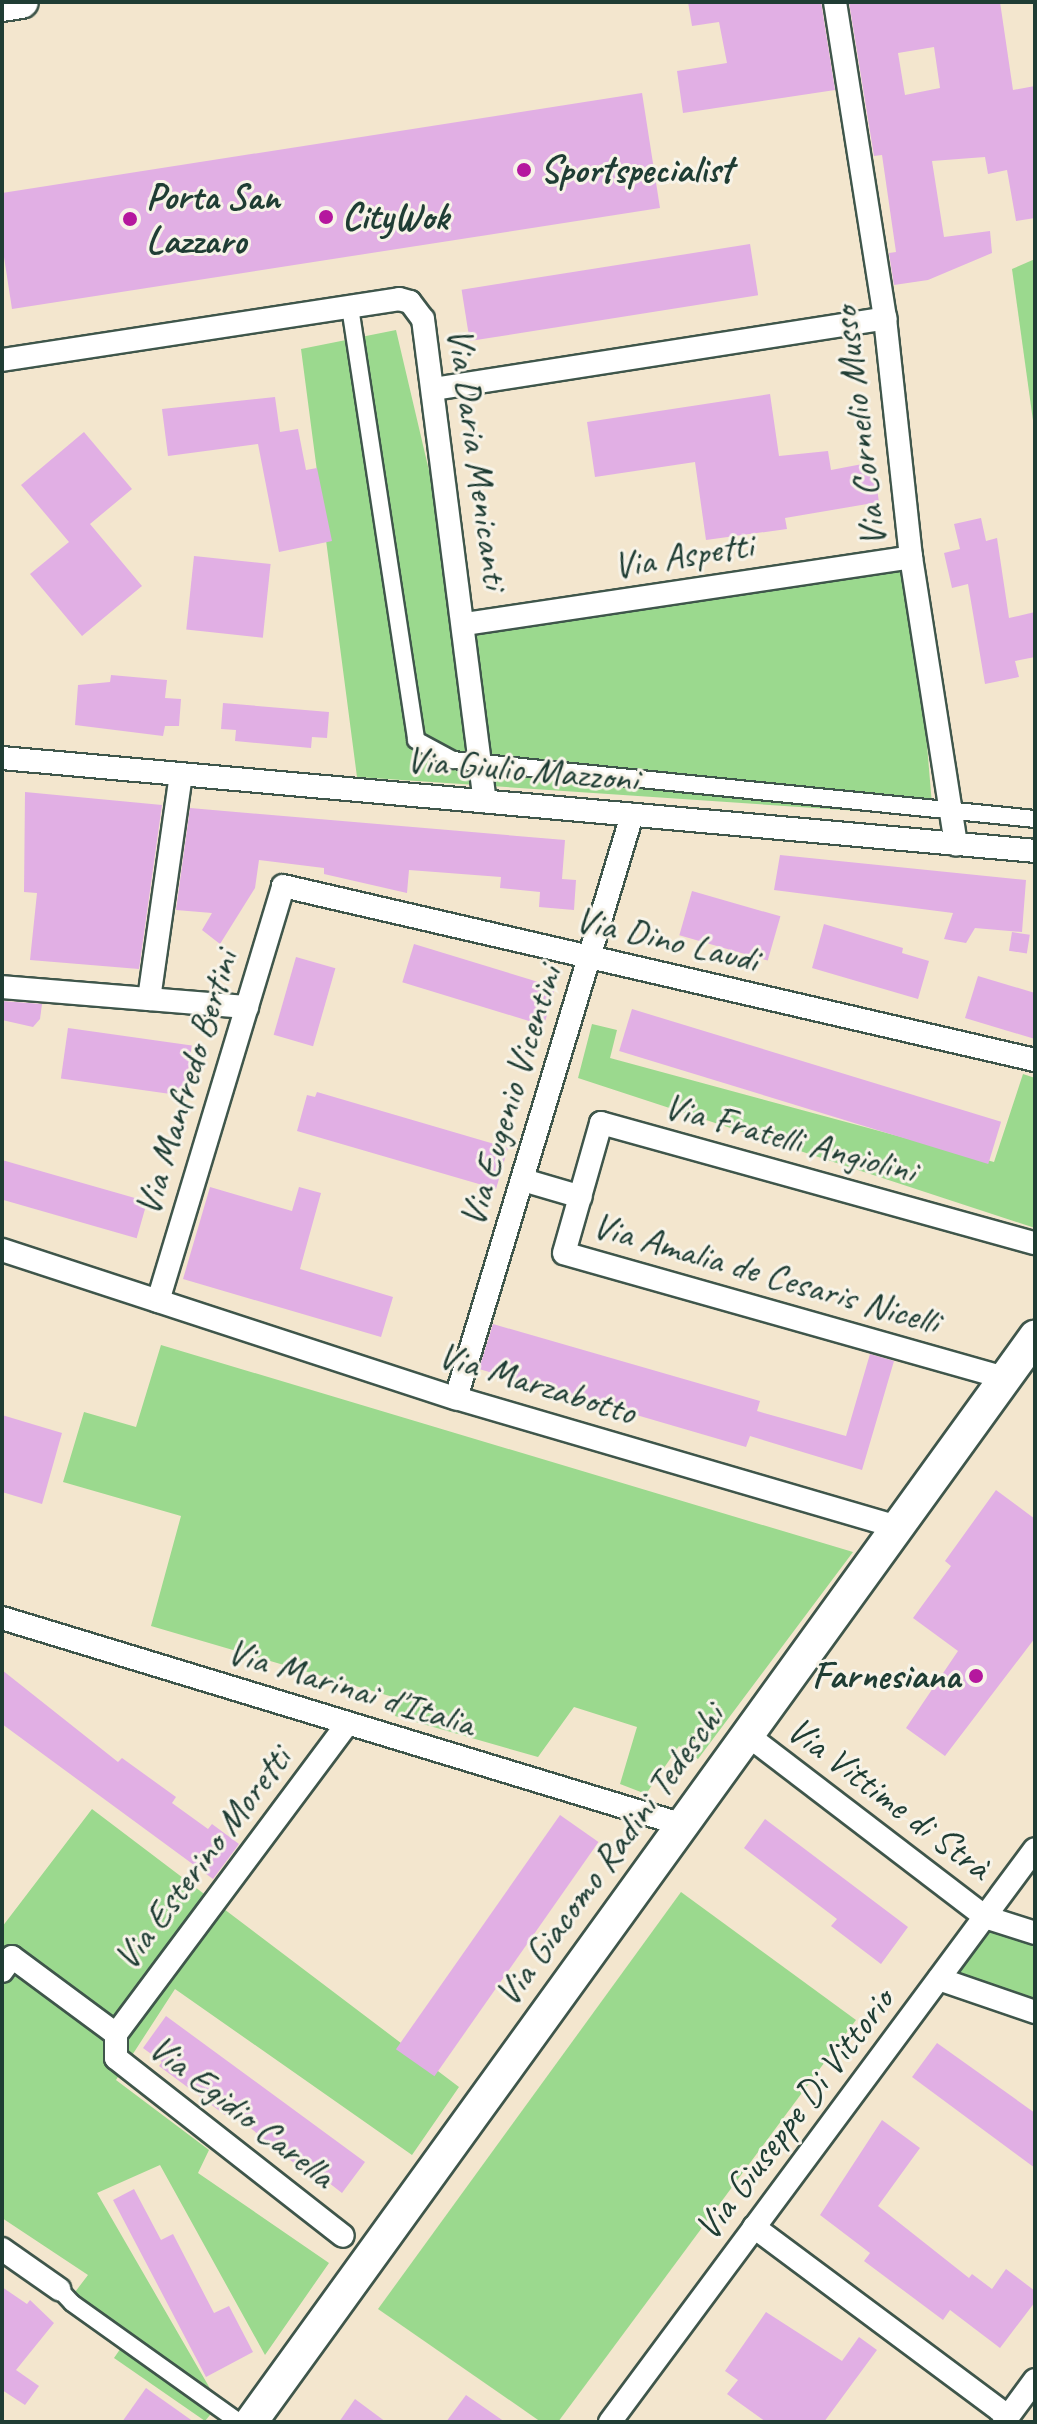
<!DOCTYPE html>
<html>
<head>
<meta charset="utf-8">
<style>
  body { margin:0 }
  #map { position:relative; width:1037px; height:2424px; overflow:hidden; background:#f3e6ce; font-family:Caveat,sans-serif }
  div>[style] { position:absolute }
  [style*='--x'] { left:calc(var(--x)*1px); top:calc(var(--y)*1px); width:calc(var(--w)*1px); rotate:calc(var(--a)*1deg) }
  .green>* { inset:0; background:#9bd98e }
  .building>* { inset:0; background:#e1afe4; transform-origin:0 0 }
  .roads { filter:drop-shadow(2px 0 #3f564b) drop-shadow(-2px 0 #3f564b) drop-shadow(0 2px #3f564b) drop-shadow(0 -2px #3f564b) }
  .pedestrian>* { height:16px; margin:-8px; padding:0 8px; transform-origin:8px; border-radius:8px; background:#fff }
  .minor>* { height:22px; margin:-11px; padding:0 11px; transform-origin:11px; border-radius:11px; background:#fff }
  .secondary>* { height:32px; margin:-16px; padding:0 16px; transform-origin:16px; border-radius:16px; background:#fff }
  .dots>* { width:22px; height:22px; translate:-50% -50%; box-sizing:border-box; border:4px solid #f7f3e8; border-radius:50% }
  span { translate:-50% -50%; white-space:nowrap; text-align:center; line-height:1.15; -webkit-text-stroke:6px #f7f3e8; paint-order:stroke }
  .poi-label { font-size:38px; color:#1f3d34; font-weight:700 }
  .left { translate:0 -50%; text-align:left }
  .right { translate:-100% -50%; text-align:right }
  .street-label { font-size:38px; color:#1f3d34 }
  .frame { position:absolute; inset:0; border:4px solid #1f3d34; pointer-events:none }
</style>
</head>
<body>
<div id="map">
  <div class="green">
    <i style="clip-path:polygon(1035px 259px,1035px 435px,1012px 269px)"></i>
    <i style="clip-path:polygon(396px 330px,465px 624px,911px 557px,933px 816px,357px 777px,301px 349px)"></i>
    <i style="clip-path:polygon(592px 1024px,617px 1030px,610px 1058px,994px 1162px,1023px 1074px,1035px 1078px,1035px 1228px,578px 1078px)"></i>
    <i style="clip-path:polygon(161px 1345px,853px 1552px,698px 1759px,679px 1746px,646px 1794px,620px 1784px,637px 1727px,574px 1707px,538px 1757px,395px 1716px,400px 1699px,151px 1626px,181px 1516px,63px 1482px,84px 1412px,136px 1427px)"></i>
    <i style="clip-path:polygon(92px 1809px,459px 2087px,412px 2155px,175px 1989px,116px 2080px,209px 2150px,198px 2173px,329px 2263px,265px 2355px,160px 2165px,97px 2193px,219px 2404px,205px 2421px,114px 2358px,129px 2336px,72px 2296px,88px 2275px,2px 2218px,2px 1927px)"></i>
    <i style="clip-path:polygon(681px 1892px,856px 2020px,558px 2422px,541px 2422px,378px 2309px)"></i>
    <i style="clip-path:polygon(988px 1928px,1035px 1943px,1035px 2003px,955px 1974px)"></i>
  </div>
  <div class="building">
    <i style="clip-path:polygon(688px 2px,821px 2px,835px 90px,683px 113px,677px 71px,727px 63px,719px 22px,692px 26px)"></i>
    <i style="clip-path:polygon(evenodd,849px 2px,1000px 2px,1013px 90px,1035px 86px,1035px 218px,1016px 221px,1007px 170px,988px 174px,985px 157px,932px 161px,944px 237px,990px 231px,992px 253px,928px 280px,894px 285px,889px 253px,896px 252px,882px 155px,874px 156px,849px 2px,934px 47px,940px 88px,905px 95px,898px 53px,934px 47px)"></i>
    <i style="clip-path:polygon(642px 93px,660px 208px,12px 309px,2px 244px,2px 193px)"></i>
    <i style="left:750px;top:244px;width:52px;height:292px;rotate:81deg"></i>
    <i style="clip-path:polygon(770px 394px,779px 456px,828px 451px,831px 470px,873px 462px,879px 502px,785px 518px,787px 529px,706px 540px,695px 462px,595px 477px,587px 422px)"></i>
    <i style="clip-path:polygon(275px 397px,280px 432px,298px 429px,306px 470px,317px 468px,332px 541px,279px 552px,258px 444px,168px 456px,162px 409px)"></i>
    <i style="clip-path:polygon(84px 432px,132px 489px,90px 524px,142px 586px,82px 636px,30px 574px,69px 542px,21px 485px)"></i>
    <i style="clip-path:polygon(981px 518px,986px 541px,997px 538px,1009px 618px,1035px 612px,1035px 657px,1015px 661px,1019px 677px,985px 684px,968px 584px,952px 588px,944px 553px,960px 549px,954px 524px)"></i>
    <i style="left:194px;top:556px;width:77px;height:74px;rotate:6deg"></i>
    <i style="clip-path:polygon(111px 675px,167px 680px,165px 698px,181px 699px,179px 726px,165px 726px,163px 736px,75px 725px,78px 685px,110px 682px)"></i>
    <i style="clip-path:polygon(223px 703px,329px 712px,327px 738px,312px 737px,311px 748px,235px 741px,236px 730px,221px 729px)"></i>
    <i style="clip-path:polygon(25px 792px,162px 805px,139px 969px,30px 960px,37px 893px,24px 892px)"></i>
    <i style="clip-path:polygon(190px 808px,565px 840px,562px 879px,576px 880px,574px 910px,539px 907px,540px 892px,500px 888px,501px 877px,409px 870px,407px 893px,324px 874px,324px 868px,259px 860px,255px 888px,220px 944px,202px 930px,212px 913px,176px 910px)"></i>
    <i style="clip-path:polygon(780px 855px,1026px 880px,1022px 932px,975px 928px,966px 943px,944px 939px,953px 913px,774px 890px)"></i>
    <i style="left:692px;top:891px;width:92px;height:46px;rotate:16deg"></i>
    <i style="clip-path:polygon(824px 924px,903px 948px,902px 953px,929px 961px,918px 999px,812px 968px)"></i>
    <i style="left:1012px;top:932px;width:18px;height:19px;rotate:9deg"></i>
    <i style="left:414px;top:944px;width:148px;height:40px;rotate:17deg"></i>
    <i style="left:296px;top:957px;width:41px;height:81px;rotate:16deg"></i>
    <i style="clip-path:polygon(978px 976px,1035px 993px,1035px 1039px,965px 1018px)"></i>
    <i style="clip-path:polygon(2px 1001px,42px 1004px,40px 1019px,33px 1027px,2px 1020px)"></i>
    <i style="left:632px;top:1009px;width:386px;height:44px;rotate:17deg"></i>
    <i style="left:68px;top:1028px;width:125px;height:51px;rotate:8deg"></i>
    <i style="clip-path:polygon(317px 1092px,508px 1148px,496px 1189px,297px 1131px,307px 1095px,315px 1097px)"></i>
    <i style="left:2px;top:1160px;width:151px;height:38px;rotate:16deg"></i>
    <i style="clip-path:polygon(210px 1187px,292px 1211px,299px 1187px,321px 1193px,300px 1269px,393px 1297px,381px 1337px,183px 1279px)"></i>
    <i style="clip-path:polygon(493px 1324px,760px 1401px,757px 1411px,846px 1436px,870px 1354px,894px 1361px,862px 1470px,750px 1436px,746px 1447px,479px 1369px)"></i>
    <i style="clip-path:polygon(2px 1415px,62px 1433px,42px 1504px,2px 1492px)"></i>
    <i style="clip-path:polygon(996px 1490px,1035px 1519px,1035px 1638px,945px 1756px,906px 1728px,958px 1651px,913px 1618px,951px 1566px,945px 1561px)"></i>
    <i style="clip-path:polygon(2px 1670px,118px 1762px,122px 1758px,176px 1797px,172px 1803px,208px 1829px,212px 1824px,239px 1844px,213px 1879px,2px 1724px)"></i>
    <i style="left:560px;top:1815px;width:47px;height:286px;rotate:35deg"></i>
    <i style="clip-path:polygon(765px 1819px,908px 1927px,881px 1964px,831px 1926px,837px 1919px,744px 1848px)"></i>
    <i style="clip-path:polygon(166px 2016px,365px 2162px,342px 2193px,324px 2179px,320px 2184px,228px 2110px,225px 2115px,159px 2066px,162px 2062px,143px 2048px)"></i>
    <i style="clip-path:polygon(937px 2043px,1035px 2113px,1035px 2168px,912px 2077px)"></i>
    <i style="clip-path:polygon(882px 2120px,920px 2148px,878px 2206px,969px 2278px,972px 2274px,992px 2289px,1006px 2269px,1035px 2291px,1035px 2302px,1000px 2348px,950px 2310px,943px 2320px,864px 2261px,870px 2253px,820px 2215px)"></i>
    <i style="clip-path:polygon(134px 2189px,161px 2240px,173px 2234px,214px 2313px,229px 2306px,253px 2352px,206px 2377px,113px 2200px)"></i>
    <i style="clip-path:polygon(2px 2287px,27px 2304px,30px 2300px,54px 2323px,16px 2370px,39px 2386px,25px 2405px,2px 2390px)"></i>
    <i style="clip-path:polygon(766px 2312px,842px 2361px,859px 2337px,877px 2350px,824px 2422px,766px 2422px,727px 2394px,738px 2380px,725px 2371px)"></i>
    <i style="clip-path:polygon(146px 2388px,194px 2422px,122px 2422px)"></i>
    <i style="clip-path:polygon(466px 2395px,505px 2422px,446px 2422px)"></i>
    <i style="clip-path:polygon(355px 2399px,386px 2422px,339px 2422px)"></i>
  </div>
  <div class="roads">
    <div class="pedestrian">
      <i style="--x:350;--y:307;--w:438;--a:81.3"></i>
      <i style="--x:416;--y:740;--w:42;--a:28.4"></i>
      <i style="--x:453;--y:760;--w:585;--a:5.79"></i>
      <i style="--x:59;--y:2289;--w:19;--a:47"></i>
      <i style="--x:72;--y:2303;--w:205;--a:35.5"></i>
    </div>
    <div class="minor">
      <i style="--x:835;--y:2;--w:320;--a:81"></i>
      <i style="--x:885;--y:318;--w:240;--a:83.8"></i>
      <i style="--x:911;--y:557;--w:291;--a:81.1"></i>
      <i style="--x:2;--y:360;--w:402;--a:-8.7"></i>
      <i style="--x:399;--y:299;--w:11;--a:15"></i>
      <i style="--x:410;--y:302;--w:21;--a:53"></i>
      <i style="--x:423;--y:319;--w:486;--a:82.7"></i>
      <i style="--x:434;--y:389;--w:457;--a:-8.9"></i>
      <i style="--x:465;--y:624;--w:451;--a:-8.5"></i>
      <i style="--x:2;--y:758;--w:1037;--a:5.14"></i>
      <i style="--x:2;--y:987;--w:246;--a:4.7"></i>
      <i style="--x:149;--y:999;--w:227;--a:-81.9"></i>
      <i style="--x:523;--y:1180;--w:60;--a:16.3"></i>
      <i style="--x:2;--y:1250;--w:478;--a:18.1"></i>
      <i style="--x:456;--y:1398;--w:459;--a:16.3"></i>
      <i style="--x:158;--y:1301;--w:433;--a:-73.2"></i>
      <i style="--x:283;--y:886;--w:772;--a:13.03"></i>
      <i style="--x:1005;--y:1378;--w:458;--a:-164.2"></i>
      <i style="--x:564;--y:1253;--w:135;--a:-74.1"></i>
      <i style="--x:601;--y:1123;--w:450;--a:15.5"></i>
      <i style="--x:456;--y:1398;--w:609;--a:-73.2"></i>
      <i style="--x:2;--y:1618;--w:709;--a:16.9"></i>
      <i style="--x:746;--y:1734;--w:301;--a:37.4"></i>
      <i style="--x:985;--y:1917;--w:52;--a:17.7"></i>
      <i style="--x:2;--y:1971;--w:17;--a:-54"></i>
      <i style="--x:12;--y:1957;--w:129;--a:36.5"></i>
      <i style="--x:939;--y:1979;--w:102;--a:19"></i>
      <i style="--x:116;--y:2034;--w:385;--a:-53.3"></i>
      <i style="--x:116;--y:2034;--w:24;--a:90"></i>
      <i style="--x:116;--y:2058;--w:288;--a:38.1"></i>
      <i style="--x:754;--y:2227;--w:317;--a:36.7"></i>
      <i style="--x:2;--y:2249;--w:70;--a:35.1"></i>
      <i style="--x:610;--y:2422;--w:713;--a:-53.44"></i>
      <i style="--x:1004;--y:2422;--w:52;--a:-53.6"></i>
    </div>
    <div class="secondary">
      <i style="--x:2;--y:5;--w:20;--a:-9"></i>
      <i style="--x:251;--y:2422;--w:1339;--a:-54.15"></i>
    </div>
  </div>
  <div class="dots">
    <i style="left:524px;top:170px;background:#b5179e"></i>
    <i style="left:326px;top:217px;background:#b5179e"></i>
    <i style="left:130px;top:219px;background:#b5179e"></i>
    <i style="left:976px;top:1676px;background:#b5179e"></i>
  </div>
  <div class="poi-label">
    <span class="left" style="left:540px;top:170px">Sportspecialist</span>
    <span class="left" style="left:146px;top:219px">Porta San<br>Lazzaro</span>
    <span class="left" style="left:342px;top:217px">CityWok</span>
    <span class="right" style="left:960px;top:1676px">Farnesiana</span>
  </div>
  <div class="street-label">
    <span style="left:859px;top:427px;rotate:-97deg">Via Cornelio Musso</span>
    <span style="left:478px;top:458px;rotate:82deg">Via Daria Menicanti</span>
    <span style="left:683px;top:555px;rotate:-9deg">Via Aspetti</span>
    <span style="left:522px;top:769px;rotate:5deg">Via Giulio Mazzoni</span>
    <span style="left:667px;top:939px;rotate:13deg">Via Dino Laudi</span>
    <span style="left:186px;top:1083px;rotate:-73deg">Via Manfredo Bertini</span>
    <span style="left:510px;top:1096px;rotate:-73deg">Via Eugenio Vicentini</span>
    <span style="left:790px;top:1138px;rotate:15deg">Via Fratelli Angiolini</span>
    <span style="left:766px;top:1273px;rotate:16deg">Via Amalia de Cesaris Nicelli</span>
    <span style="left:537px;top:1383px;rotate:17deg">Via Marzabotto</span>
    <span style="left:351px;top:1687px;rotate:17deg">Via Marinai d'Italia</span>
    <span style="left:889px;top:1798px;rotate:37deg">Via Vittime di Strà</span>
    <span style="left:609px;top:1855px;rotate:-54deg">Via Giacomo Radini Tedeschi</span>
    <span style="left:202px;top:1858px;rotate:-53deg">Via Esterino Moretti</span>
    <span style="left:242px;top:2111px;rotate:38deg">Via Egidio Carella</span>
    <span style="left:794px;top:2114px;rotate:-53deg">Via Giuseppe Di Vittorio</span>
  </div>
  <div class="frame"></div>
</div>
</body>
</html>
